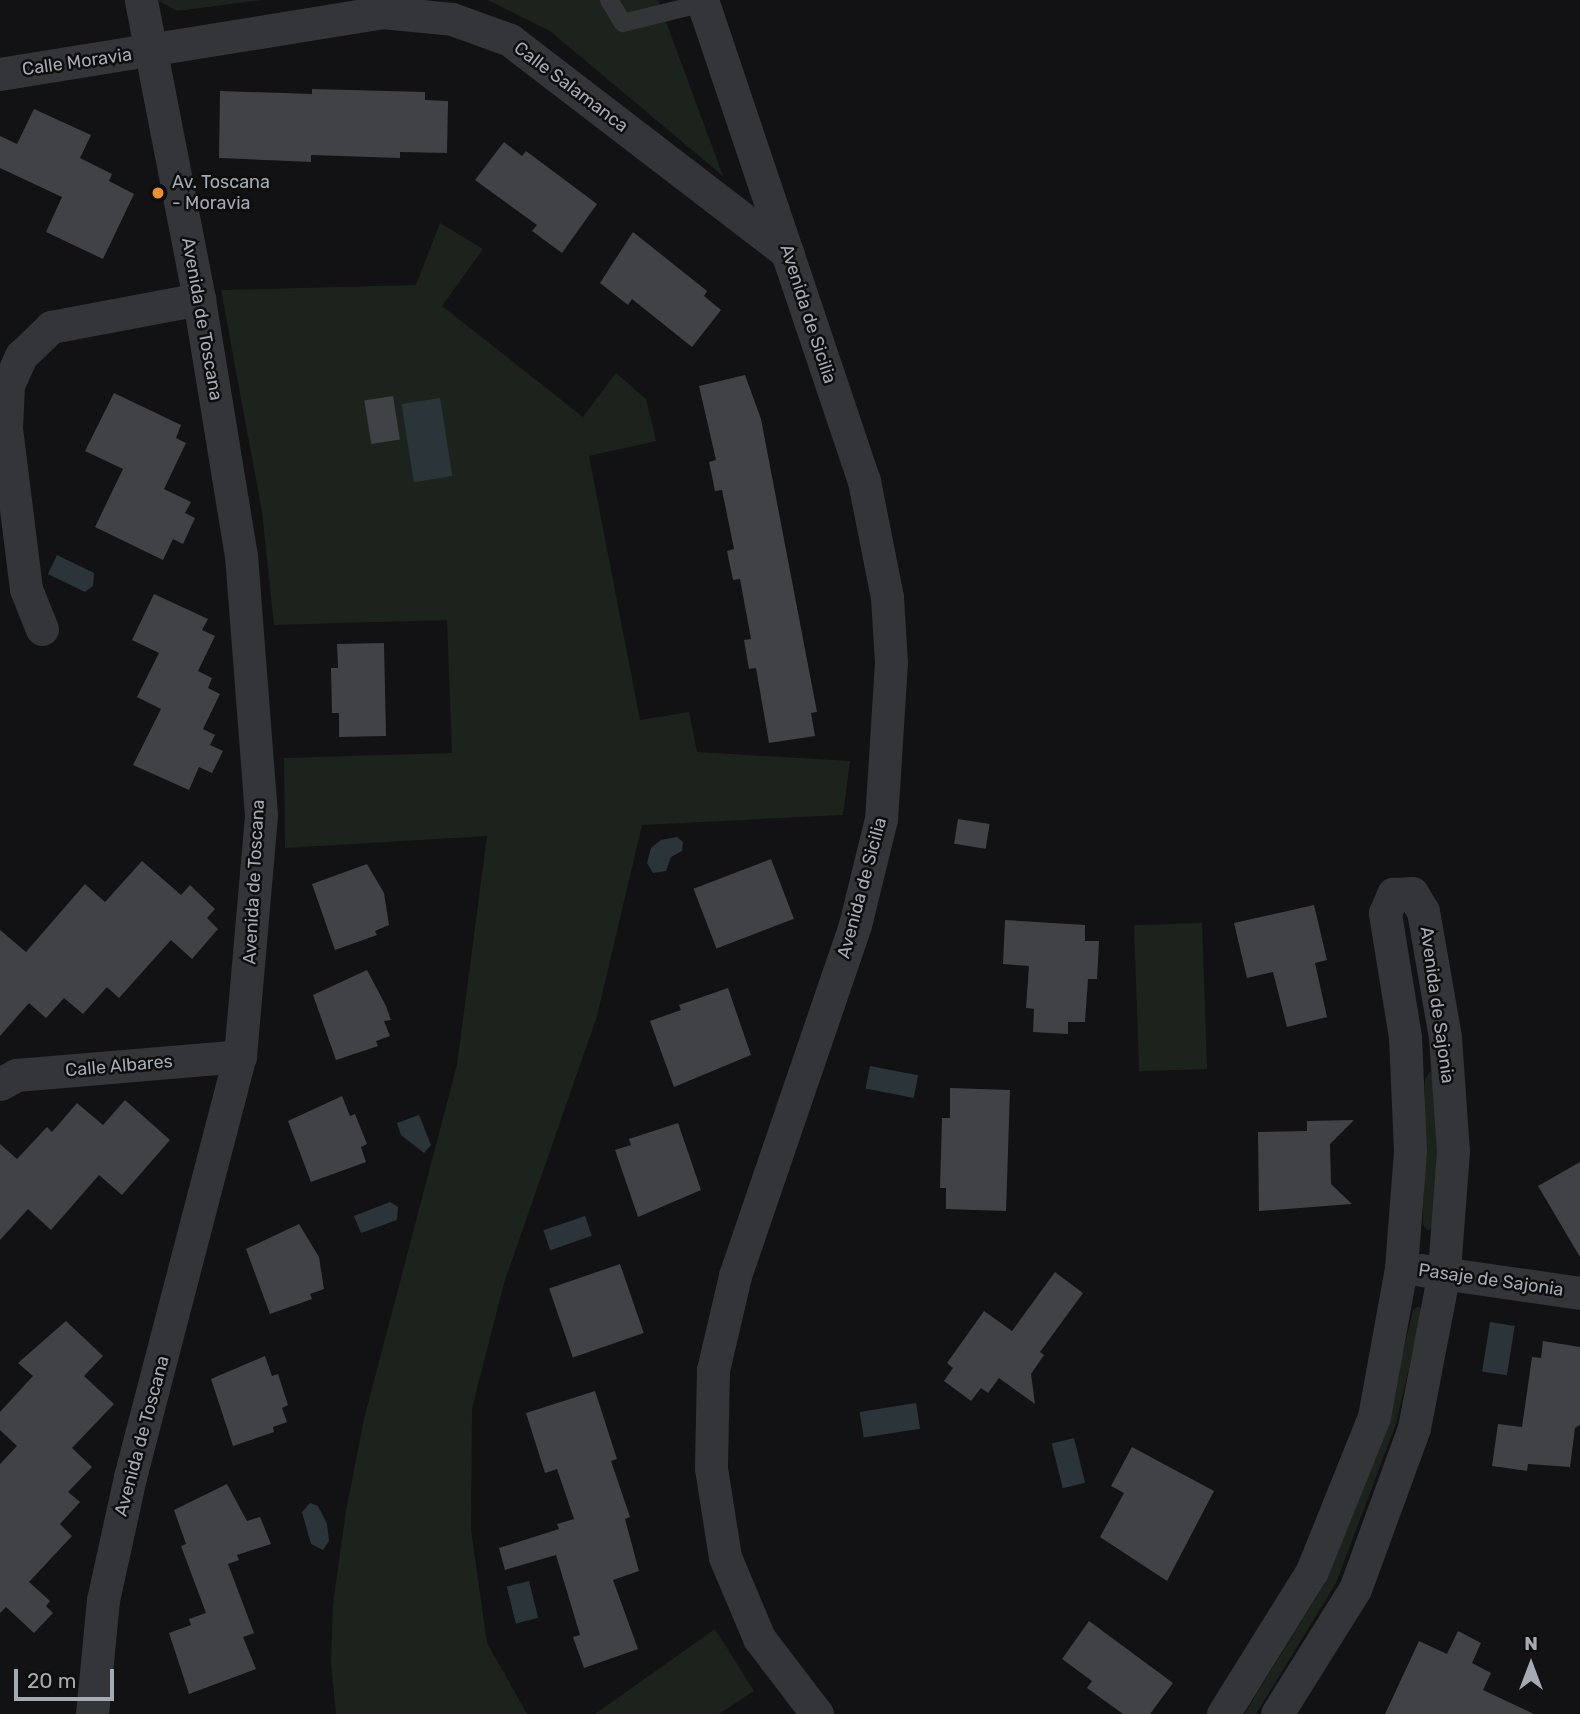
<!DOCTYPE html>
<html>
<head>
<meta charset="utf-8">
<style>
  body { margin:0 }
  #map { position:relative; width:1580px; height:1714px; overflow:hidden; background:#121214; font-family:Rubik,sans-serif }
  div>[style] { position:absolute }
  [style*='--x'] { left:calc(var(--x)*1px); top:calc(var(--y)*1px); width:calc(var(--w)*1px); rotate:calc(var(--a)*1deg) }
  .green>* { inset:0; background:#1c231c; transform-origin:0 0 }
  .water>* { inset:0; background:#2b3539; transform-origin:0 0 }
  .building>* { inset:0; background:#414246; transform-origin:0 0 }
  .service>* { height:18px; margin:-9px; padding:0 9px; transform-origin:9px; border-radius:9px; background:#333538 }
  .minor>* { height:33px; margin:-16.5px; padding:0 16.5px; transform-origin:16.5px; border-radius:16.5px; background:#333538 }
  .dots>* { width:19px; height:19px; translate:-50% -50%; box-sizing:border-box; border:4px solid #0d0d0e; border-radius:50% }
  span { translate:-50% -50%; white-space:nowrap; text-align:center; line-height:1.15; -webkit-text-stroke:5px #0d0d0e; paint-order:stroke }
  .street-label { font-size:18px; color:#a4abb4 }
  .poi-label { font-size:18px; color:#a4abb4 }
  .left { translate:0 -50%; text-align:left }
  .north { position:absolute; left:1496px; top:1630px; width:70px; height:70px; -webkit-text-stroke:5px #0d0d0e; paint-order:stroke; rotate:0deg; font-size:19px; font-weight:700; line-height:28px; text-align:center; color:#a4abb4 }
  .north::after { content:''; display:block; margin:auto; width:24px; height:32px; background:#a4abb4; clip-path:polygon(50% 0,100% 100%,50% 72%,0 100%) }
  .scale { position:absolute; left:14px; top:1669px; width:100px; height:32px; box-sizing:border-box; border:4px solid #a4abb4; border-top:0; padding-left:9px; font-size:21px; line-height:24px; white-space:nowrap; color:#a4abb4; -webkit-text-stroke:5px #0d0d0e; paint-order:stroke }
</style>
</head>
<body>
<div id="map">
  <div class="green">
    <i style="clip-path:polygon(157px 0,261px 0,177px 11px)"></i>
    <i style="clip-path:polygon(488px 0,658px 0,723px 176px,550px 31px)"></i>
    <i style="clip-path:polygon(440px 223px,483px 249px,442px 306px,583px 417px,616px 373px,646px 399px,656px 441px,589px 456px,640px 720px,689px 712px,697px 752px,850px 761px,843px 815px,642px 825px,597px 1016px,504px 1283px,472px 1408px,471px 1530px,487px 1643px,527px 1714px,336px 1714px,331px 1662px,333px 1604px,346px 1511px,364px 1419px,457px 1065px,487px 836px,285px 848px,284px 758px,452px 753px,447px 620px,274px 625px,262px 512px,221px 290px,416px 285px)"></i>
    <i style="left:1202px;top:923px;width:146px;height:68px;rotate:88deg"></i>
    <i style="clip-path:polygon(1430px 1072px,1436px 1077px,1437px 1151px,1434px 1226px,1428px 1231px,1423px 1225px,1425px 1079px)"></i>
    <i style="clip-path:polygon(1419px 1306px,1422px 1311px,1396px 1424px,1336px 1583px,1256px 1714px,1244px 1714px,1327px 1580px,1386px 1423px,1413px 1310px)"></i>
    <i style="clip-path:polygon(715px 1629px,754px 1691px,719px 1714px,595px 1714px)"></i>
  </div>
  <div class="water">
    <i style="left:440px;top:398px;width:79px;height:39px;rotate:81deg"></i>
    <i style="clip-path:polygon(57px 555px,94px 573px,93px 586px,85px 592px,48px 574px)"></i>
    <i style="clip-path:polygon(677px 837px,683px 842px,682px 851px,671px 857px,666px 871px,653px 873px,647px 863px,651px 848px,661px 840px)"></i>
    <i style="left:870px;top:1066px;width:49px;height:23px;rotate:11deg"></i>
    <i style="clip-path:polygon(419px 1115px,431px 1145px,424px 1153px,401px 1135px,397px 1123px)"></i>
    <i style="clip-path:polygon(390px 1202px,398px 1207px,397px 1220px,361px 1233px,354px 1216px)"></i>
    <i style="left:585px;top:1216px;width:21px;height:44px;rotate:71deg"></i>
    <i style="left:1490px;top:1322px;width:25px;height:50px;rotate:9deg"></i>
    <i style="left:916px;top:1403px;width:26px;height:57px;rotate:81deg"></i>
    <i style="left:1074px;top:1438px;width:46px;height:23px;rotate:76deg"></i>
    <i style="clip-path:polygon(310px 1503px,318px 1506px,327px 1524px,329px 1541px,323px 1550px,311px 1544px,302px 1512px)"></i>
    <i style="left:529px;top:1581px;width:38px;height:23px;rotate:76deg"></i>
  </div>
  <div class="building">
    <i style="clip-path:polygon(312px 89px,425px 92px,425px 100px,448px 101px,447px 153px,400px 152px,400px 158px,311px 155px,311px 162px,219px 158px,220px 91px,312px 94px)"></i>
    <i style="clip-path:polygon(34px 109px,91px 135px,80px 158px,112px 174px,109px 181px,134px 194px,103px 259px,46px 232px,62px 197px,0 168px,0 136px,17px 144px)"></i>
    <i style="clip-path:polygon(504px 142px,522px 156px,526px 151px,597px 204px,562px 253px,532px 231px,537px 225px,475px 180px)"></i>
    <i style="clip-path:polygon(633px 232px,707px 291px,704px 296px,721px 310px,692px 347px,632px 299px,628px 305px,600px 283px)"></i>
    <i style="clip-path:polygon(745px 375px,761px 419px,817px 712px,811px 713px,815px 736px,769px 743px,756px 668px,749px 669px,744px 640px,751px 639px,740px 579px,733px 580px,727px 551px,734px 549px,722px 490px,715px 491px,712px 476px,709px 462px,716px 460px,699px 386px)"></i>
    <i style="clip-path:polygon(114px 393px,181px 425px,176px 438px,186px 443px,164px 489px,191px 502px,185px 513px,195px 518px,183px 544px,173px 539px,163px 560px,95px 527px,123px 469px,85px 451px)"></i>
    <i style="left:393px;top:396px;width:44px;height:29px;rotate:81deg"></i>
    <i style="clip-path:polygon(154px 594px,208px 619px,202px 630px,215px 636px,198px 671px,212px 678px,208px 688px,220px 694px,203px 729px,215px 735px,210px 745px,223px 751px,212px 773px,199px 767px,189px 790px,133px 765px,161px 709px,137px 697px,159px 653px,132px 640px)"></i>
    <i style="clip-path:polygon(384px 643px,386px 736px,339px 737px,339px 713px,332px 713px,331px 668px,338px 668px,337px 644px)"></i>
    <i style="left:958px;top:819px;width:32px;height:25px;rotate:9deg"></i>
    <i style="left:771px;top:859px;width:64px;height:83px;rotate:69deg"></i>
    <i style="clip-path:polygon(142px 861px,181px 895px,190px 885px,215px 909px,207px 918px,218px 929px,192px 959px,171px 940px,119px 998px,107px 987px,83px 1014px,64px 998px,46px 1018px,29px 1003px,0 1036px,0 930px,26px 952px,85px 884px,105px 902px)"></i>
    <i style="clip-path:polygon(367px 864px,384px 893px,389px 925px,375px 931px,377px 935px,335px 950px,312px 884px)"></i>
    <i style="clip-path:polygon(1314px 905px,1327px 960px,1315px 963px,1327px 1017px,1287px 1027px,1273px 972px,1247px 978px,1234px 923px)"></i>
    <i style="clip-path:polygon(1005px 920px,1085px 925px,1085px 941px,1099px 941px,1097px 979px,1088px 979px,1085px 1022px,1068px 1022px,1068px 1034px,1033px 1032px,1034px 1009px,1026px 1008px,1029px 966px,1003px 964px)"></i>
    <i style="clip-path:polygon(367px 970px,386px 1006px,391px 1020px,384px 1021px,390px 1036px,376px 1041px,378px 1046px,336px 1060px,313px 995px)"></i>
    <i style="clip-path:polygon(728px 988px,751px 1055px,674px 1087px,650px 1021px,681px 1010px,679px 1005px)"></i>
    <i style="clip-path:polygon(950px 1088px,1010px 1090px,1006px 1211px,946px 1209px,946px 1188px,940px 1188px,942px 1118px,950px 1118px)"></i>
    <i style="clip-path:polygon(342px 1096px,350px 1116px,355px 1114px,367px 1144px,361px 1147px,366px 1162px,311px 1182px,288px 1121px)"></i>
    <i style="clip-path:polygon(125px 1100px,170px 1140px,122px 1195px,99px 1175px,51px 1230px,28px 1209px,0 1240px,0 1144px,17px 1159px,47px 1127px,52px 1132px,77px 1103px,103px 1125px)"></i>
    <i style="clip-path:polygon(1354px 1120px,1330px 1144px,1331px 1184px,1352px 1204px,1259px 1211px,1258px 1132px,1307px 1131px,1307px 1121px)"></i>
    <i style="clip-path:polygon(678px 1123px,701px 1190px,638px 1217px,615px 1150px,631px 1145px,629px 1139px)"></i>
    <i style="clip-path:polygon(1580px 1162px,1580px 1257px,1538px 1186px)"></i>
    <i style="clip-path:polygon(299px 1224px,319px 1257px,324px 1289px,310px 1294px,312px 1299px,270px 1314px,246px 1249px)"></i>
    <i style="left:620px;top:1264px;width:73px;height:75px;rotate:71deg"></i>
    <i style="clip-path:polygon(1055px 1272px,1083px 1293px,1040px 1352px,1044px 1355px,1031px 1374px,1035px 1404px,999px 1378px,988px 1393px,981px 1388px,971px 1401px,944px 1381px,953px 1368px,947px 1363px,984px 1311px,1012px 1331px)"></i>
    <i style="clip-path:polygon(66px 1321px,103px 1356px,84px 1376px,114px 1404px,72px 1448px,92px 1467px,68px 1492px,80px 1502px,60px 1524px,72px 1536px,29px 1582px,50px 1601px,46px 1606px,53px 1613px,34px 1633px,6px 1607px,0 1613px,0 1464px,17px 1446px,0 1430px,0 1412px,33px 1376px,18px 1363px)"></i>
    <i style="clip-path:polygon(1543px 1341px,1580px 1347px,1580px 1425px,1575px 1428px,1570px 1467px,1528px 1464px,1527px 1471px,1492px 1466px,1498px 1424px,1522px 1427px,1532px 1357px,1541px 1358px)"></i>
    <i style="clip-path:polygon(265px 1356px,272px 1376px,278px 1374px,288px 1405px,282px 1408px,287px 1422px,273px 1427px,274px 1432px,233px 1446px,211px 1379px)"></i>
    <i style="clip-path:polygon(595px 1391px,617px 1459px,611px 1461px,630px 1517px,625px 1519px,639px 1571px,613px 1580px,638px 1649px,584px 1668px,573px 1637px,580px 1635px,556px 1555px,505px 1570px,499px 1548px,559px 1529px,557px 1524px,574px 1519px,557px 1469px,545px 1473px,526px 1413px)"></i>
    <i style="clip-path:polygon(1132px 1447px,1214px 1491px,1167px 1581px,1100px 1537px,1124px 1493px,1111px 1486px)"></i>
    <i style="clip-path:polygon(227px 1484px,247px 1521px,260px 1517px,271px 1544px,237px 1555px,239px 1560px,228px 1564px,254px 1633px,243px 1637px,256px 1669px,189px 1694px,169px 1633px,191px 1625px,189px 1619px,206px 1613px,181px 1546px,186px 1544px,174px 1510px)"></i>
    <i style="clip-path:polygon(1089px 1621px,1173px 1683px,1150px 1714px,1123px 1714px,1087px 1688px,1092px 1681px,1062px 1659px)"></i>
    <i style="clip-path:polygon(1458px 1631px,1481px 1643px,1472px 1663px,1491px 1673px,1483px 1690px,1534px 1714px,1385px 1714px,1419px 1641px,1447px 1654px)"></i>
  </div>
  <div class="service">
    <i style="--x:609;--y:0;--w:27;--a:59"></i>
    <i style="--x:623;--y:23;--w:83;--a:-13.9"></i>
  </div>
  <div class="minor">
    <i style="--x:702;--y:0;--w:508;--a:71.39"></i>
    <i style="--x:864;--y:481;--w:118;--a:78.8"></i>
    <i style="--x:887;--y:597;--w:65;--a:86.5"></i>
    <i style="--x:891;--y:662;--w:157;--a:93.6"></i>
    <i style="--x:881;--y:819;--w:109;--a:103.8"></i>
    <i style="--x:855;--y:925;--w:371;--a:108.9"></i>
    <i style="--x:735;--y:1276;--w:97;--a:103.2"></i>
    <i style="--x:713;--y:1370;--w:98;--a:91.2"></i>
    <i style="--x:711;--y:1468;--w:90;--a:81.1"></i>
    <i style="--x:725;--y:1557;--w:88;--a:67.2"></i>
    <i style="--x:759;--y:1638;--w:96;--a:52.7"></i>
    <i style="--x:0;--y:74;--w:387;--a:-9.2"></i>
    <i style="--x:382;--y:12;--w:70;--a:5.7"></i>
    <i style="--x:452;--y:19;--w:62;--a:19.9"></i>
    <i style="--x:510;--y:40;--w:350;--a:37.5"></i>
    <i style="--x:42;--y:629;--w:43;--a:-111.8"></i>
    <i style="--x:26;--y:589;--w:162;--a:-97.1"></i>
    <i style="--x:6;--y:428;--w:43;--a:-87.3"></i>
    <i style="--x:8;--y:385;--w:32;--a:-66"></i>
    <i style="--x:21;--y:356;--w:42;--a:-44"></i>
    <i style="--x:51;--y:327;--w:151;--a:-10.7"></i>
    <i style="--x:0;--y:1084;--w:18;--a:-29"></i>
    <i style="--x:16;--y:1075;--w:225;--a:-4.8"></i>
    <i style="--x:1421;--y:1270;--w:161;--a:8.2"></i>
    <i style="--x:92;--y:1714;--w:115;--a:-84.5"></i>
    <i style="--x:103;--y:1600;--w:126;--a:-77.6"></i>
    <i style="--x:130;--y:1477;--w:435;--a:-75.4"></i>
    <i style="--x:240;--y:1056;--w:242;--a:-85"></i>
    <i style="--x:261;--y:815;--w:260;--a:-94.4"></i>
    <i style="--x:241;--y:556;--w:260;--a:-99.3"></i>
    <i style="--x:199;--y:299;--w:305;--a:-101"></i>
    <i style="--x:1223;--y:1714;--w:168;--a:-58.1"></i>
    <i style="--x:1312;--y:1571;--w:166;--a:-68.1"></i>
    <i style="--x:1374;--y:1417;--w:151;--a:-79.7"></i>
    <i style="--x:1401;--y:1268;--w:117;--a:-85.6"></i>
    <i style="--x:1410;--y:1151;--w:114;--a:-92.5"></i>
    <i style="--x:1405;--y:1037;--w:126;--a:-99.2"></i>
    <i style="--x:1385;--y:913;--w:21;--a:-67"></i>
    <i style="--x:1393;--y:894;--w:19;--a:-3"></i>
    <i style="--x:1412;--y:893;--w:21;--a:59"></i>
    <i style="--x:1423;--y:911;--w:128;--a:80.1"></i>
    <i style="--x:1445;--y:1037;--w:114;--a:86"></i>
    <i style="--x:1453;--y:1151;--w:121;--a:94.3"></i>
    <i style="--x:1444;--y:1272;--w:159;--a:100.9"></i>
    <i style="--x:1414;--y:1428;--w:171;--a:110.1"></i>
    <i style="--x:1355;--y:1589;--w:147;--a:122"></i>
  </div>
  <div class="dots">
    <i style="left:158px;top:193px;background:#ea9033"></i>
  </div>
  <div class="street-label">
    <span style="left:77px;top:62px;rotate:-8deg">Calle Moravia</span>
    <span style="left:571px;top:87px;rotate:37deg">Calle Salamanca</span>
    <span style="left:808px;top:314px;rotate:72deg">Avenida de Sicilia</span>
    <span style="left:202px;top:319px;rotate:80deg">Avenida de Toscana</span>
    <span style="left:254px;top:882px;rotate:-87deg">Avenida de Toscana</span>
    <span style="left:862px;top:888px;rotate:-75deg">Avenida de Sicilia</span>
    <span style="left:1437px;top:1005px;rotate:82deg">Avenida de Sajonia</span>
    <span style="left:119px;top:1066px;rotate:-5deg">Calle Albares</span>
    <span style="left:1491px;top:1280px;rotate:8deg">Pasaje de Sajonia</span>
    <span style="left:142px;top:1436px;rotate:-75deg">Avenida de Toscana</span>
  </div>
  <div class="poi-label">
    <span class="left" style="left:172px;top:193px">Av. Toscana<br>- Moravia</span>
  </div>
  <div class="north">N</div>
  <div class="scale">20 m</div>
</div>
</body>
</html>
